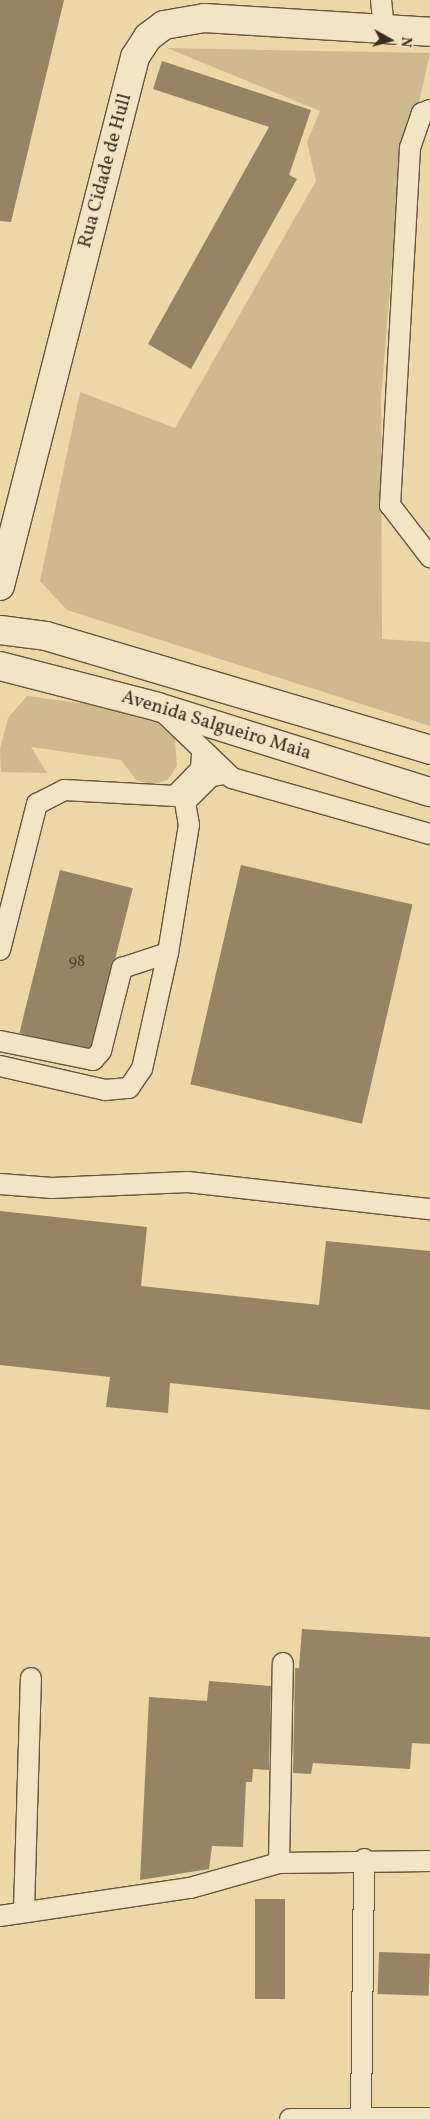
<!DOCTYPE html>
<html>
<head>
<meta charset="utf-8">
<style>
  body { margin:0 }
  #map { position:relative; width:430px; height:2119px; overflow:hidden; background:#edd6a8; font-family:Vollkorn,serif }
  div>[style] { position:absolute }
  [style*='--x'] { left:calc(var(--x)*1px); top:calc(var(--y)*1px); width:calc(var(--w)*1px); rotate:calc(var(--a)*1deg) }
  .green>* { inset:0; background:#cfb990 }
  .building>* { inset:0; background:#978464; transform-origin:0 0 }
  .roads { filter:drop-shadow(1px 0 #67563e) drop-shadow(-1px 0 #67563e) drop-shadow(0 1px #67563e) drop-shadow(0 -1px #67563e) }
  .service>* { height:20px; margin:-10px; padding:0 10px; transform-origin:10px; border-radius:10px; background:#f3e4c6 }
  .minor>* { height:28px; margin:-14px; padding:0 14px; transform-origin:14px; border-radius:14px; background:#f3e4c6 }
  .tertiary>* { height:28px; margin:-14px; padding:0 14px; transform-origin:14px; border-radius:14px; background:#f3e4c6 }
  span { translate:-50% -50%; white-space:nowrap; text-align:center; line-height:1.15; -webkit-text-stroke:4px #f3e4c6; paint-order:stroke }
  .number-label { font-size:16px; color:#51422c }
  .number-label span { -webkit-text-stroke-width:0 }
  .street-label { font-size:19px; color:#3a2c1a }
  .north { position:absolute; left:365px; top:15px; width:50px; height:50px; -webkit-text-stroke:4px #f3e4c6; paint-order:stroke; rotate:97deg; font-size:14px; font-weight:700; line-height:20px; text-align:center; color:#3a2c1a }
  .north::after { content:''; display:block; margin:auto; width:18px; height:22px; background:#3a2c1a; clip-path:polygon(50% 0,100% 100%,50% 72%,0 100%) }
</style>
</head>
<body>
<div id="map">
  <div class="green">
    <i style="clip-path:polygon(167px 48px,430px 53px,397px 201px,381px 398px,382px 639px,430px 642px,430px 726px,67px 610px,40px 581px,80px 392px,175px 428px,316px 181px,307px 142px,320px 111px)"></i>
    <i style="clip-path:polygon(27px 696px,117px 708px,153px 719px,175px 739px,177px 766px,168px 780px,153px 784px,137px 781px,121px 760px,31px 747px,47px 773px,1px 772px,0 749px,8px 718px)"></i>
  </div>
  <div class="building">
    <i style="clip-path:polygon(0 0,64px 0,11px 222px,0 221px)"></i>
    <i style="clip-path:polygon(162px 61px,311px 110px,289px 175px,297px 179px,191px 369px,148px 344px,269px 127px,153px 89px)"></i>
    <i style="left:241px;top:865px;width:176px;height:225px;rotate:13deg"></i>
    <i style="left:60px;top:870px;width:75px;height:168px;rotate:14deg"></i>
    <i style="clip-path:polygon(0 1211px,147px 1227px,141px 1286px,319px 1305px,326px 1241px,430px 1251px,430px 1410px,170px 1383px,168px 1413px,106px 1407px,110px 1377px,0 1365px)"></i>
    <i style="clip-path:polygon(302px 1629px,430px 1637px,430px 1744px,412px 1743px,410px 1769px,313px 1763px,311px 1774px,293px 1773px,295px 1668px,299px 1668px)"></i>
    <i style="clip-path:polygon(209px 1681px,271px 1686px,269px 1770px,253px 1769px,252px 1782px,246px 1782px,243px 1847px,212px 1846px,209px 1869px,140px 1880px,149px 1697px,207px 1701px)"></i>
    <i style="left:255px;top:1899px;width:30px;height:100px"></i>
    <i style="left:379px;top:1952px;width:51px;height:42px;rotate:2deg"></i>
  </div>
  <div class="roads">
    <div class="service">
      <i style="--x:381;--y:0;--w:29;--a:84"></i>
      <i style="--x:430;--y:110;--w:9;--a:159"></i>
      <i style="--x:422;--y:113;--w:37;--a:109"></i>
      <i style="--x:410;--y:148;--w:358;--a:93.2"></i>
      <i style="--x:390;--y:505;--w:66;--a:52.4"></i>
      <i style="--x:159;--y:708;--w:101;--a:43.8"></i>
      <i style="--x:232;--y:778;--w:206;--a:15.8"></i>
      <i style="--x:0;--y:950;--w:151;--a:-75.8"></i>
      <i style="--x:37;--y:804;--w:30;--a:-27"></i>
      <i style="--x:64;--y:790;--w:111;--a:3.1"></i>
      <i style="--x:175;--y:796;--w:37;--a:-46"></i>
      <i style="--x:201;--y:769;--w:16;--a:-86"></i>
      <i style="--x:0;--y:1041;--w:95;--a:11.5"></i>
      <i style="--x:93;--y:1060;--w:12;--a:-48"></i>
      <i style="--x:101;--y:1051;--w:86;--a:-75.8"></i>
      <i style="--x:122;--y:968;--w:48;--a:-18.1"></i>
      <i style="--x:168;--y:953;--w:130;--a:-80.7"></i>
      <i style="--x:189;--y:825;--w:23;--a:-100"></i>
      <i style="--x:185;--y:802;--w:37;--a:-45"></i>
      <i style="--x:211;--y:776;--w:15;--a:-8"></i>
      <i style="--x:0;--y:1066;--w:108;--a:12.9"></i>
      <i style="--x:105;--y:1090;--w:24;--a:-5"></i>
      <i style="--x:129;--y:1088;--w:23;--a:-56"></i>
      <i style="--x:142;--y:1069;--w:119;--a:-77.4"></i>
      <i style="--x:0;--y:1184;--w:52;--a:4.4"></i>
      <i style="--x:52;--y:1188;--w:136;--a:-2.5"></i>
      <i style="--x:188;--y:1182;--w:244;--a:6.4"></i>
      <i style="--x:279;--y:1863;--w:200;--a:-88.9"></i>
      <i style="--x:24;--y:1911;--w:233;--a:-88.3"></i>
      <i style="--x:0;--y:1916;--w:192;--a:-8.4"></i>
      <i style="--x:190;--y:1888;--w:92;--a:-15.7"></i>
      <i style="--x:279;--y:1863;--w:151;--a:-0.8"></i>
      <i style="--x:361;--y:2116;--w:257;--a:-89.3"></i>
      <i style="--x:290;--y:2119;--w:140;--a:-0.4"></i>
    </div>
    <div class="minor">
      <i style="--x:0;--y:586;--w:546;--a:-75.68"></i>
      <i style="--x:135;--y:57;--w:24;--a:-57"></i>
      <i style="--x:148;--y:37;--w:20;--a:-37"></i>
      <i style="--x:164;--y:25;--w:41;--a:-9.9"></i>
      <i style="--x:204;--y:18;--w:226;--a:3.5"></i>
    </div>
    <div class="tertiary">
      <i style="--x:0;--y:630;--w:46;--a:7.4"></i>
      <i style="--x:46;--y:636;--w:401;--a:16.5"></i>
      <i style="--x:0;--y:666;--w:163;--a:14.5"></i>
      <i style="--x:158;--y:707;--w:285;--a:17.4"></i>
    </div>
  </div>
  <div class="number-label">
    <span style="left:77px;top:962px">98</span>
  </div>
  <div class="street-label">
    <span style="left:106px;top:171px;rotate:-75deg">Rua Cidade de Hull</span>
    <span style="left:216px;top:726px;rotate:17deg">Avenida Salgueiro Maia</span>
  </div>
  <div class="north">N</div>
</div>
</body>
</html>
